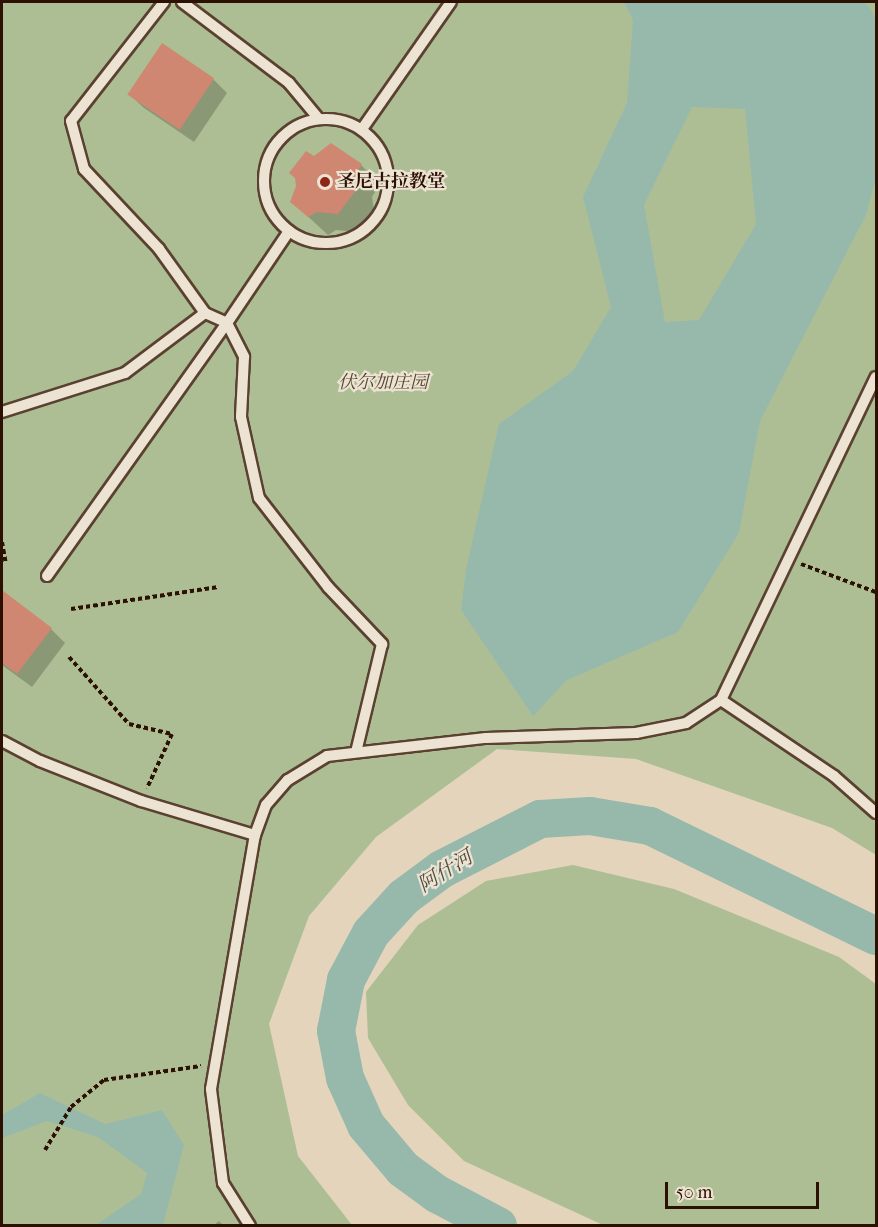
<!DOCTYPE html>
<html>
<head>
<meta charset="utf-8">
<style>
  body { margin:0 }
  #map { position:relative; width:878px; height:1227px; overflow:hidden; background:#e3d4bb; font-family:"IM FELL French Canon","Noto Serif SC",serif }
  div>[style] { position:absolute }
  [style*='--x'] { left:calc(var(--x)*1px); top:calc(var(--y)*1px); width:calc(var(--w)*1px); rotate:calc(var(--a)*1deg) }
  .green>* { inset:0; background:#aebe94 }
  .water>* { inset:0; background:#96b9ab }
  .shadow>* { inset:0; background:#0003 }
  .river>* { height:38px; margin:-19px; padding:0 19px; transform-origin:19px; border-radius:19px; background:#96b9ab }
  .building>* { inset:0; background:#cf8771; transform-origin:0 0 }
  .path>* { height:4px; margin-top:-2px; transform-origin:0; background:repeating-linear-gradient(90deg,#2c1002 0 4.5px,transparent 0 7.5px) }
  .roads { filter:drop-shadow(2px 0 #5a4130) drop-shadow(-2px 0 #5a4130) drop-shadow(0 2px #5a4130) drop-shadow(0 -2px #5a4130) }
  .service>* { height:10px; margin:-5px; padding:0 5px; transform-origin:5px; border-radius:5px; background:#ede3d3 }
  .service>.ring { margin:-5px; padding:0; box-sizing:content-box; background:none; border:10px solid #ede3d3; border-radius:50% }
  .dots>* { width:16px; height:16px; translate:-50% -50%; box-sizing:border-box; border:3px solid #ede3d3; border-radius:50% }
  span { translate:-50% -50%; white-space:nowrap; text-align:center; line-height:1.15; -webkit-text-stroke:4.5px #ede3d3; paint-order:stroke }
  .poi-label { font-size:18px; color:#2c1002; font-weight:700 }
  .left { translate:0 -50%; text-align:left }
  .park-label { font-size:18px; color:#53442e; font-style:italic }
  .water-label { font-size:20px; color:#514b3d; font-style:italic }
  .frame { position:absolute; inset:0; border:3px solid #2c1002; pointer-events:none }
  .scale { position:absolute; left:665px; top:1182px; width:154px; height:27px; box-sizing:border-box; border:3px solid #2c1002; border-top:0; padding-left:8px; font-size:18px; line-height:21px; white-space:nowrap; color:#2c1002; -webkit-text-stroke:4px #ede3d3; paint-order:stroke }
</style>
</head>
<body>
<div id="map">
  <div class="green">
    <i style="clip-path:polygon(2px 2px,876px 2px,876px 855px,832px 828px,636px 759px,497px 749px,376px 837px,309px 916px,269px 1024px,298px 1156px,352px 1225px,2px 1225px)"></i>
    <i style="clip-path:polygon(573px 865px,674px 889px,839px 957px,876px 984px,876px 1225px,603px 1225px,464px 1161px,408px 1105px,368px 1038px,366px 992px,418px 925px,486px 881px)"></i>
  </div>
  <div class="water">
    <i style="clip-path:polygon(evenodd,624px 2px,864px 2px,871px 9px,876px 22px,876px 178px,866px 215px,760px 421px,739px 533px,678px 632px,567px 680px,533px 716px,461px 610px,466px 569px,499px 424px,573px 371px,611px 307px,583px 197px,627px 103px,633px 20px,624px 2px,692px 107px,745px 109px,756px 224px,699px 320px,665px 322px,644px 205px,692px 107px)"></i>
    <i style="clip-path:polygon(40px 1093px,105px 1124px,162px 1110px,184px 1145px,163px 1225px,96px 1225px,141px 1194px,147px 1173px,98px 1137px,47px 1121px,2px 1138px,2px 1115px)"></i>
  </div>
  <div class="shadow">
    <i style="clip-path:polygon(213px 79px,227px 93px,194px 142px,144px 108px,129px 94px)"></i>
    <i style="clip-path:polygon(314px 157px,361px 165px,380px 184px,372px 197px,374px 210px,357px 232px,336px 230px,328px 235px,291px 201px)"></i>
    <i style="clip-path:polygon(2px 592px,51px 629px,65px 643px,32px 687px,2px 665px)"></i>
    <i style="clip-path:polygon(219px 1221px,224px 1226px,213px 1226px)"></i>
  </div>
  <div class="river">
    <i style="--x:498;--y:1226;--w:69;--a:-152.3"></i>
    <i style="--x:437;--y:1194;--w:42;--a:-143.7"></i>
    <i style="--x:403;--y:1169;--w:57;--a:-130.1"></i>
    <i style="--x:366;--y:1125;--w:51;--a:-114.1"></i>
    <i style="--x:345;--y:1078;--w:48;--a:-100.8"></i>
    <i style="--x:336;--y:1031;--w:52;--a:-78.9"></i>
    <i style="--x:346;--y:980;--w:53;--a:-62"></i>
    <i style="--x:371;--y:933;--w:49;--a:-47.5"></i>
    <i style="--x:404;--y:897;--w:47;--a:-36.4"></i>
    <i style="--x:442;--y:869;--w:110;--a:-27"></i>
    <i style="--x:540;--y:819;--w:50;--a:-3.4"></i>
    <i style="--x:590;--y:816;--w:61;--a:9.5"></i>
    <i style="--x:650;--y:826;--w:251;--a:26"></i>
  </div>
  <div class="building">
    <i style="left:162px;top:43px;width:63px;height:62px;rotate:34deg"></i>
    <i style="clip-path:polygon(331px 143px,362px 164px,354px 177px,356px 190px,338px 214px,317px 212px,308px 217px,290px 202px,296px 186px,295px 178px,289px 173px,306px 151px,314px 156px)"></i>
    <i style="clip-path:polygon(2px 590px,52px 628px,17px 674px,2px 663px)"></i>
  </div>
  <div class="path">
    <i style="--x:2;--y:542;--w:22;--a:80"></i>
    <i style="--x:801;--y:564;--w:80;--a:20.5"></i>
    <i style="--x:71;--y:609;--w:149;--a:-8.5"></i>
    <i style="--x:69;--y:657;--w:90;--a:48.2"></i>
    <i style="--x:129;--y:724;--w:44;--a:13.1"></i>
    <i style="--x:172;--y:734;--w:60;--a:114.8"></i>
    <i style="--x:45;--y:1150;--w:50;--a:-58.8"></i>
    <i style="--x:71;--y:1107;--w:43;--a:-39.3"></i>
    <i style="--x:104;--y:1080;--w:98;--a:-8.2"></i>
  </div>
  <div class="roads">
    <div class="service">
      <i style="--x:164;--y:2;--w:151;--a:128"></i>
      <i style="--x:71;--y:121;--w:50;--a:74.8"></i>
      <i style="--x:84;--y:169;--w:110;--a:46.8"></i>
      <i style="--x:159;--y:249;--w:79;--a:54.3"></i>
      <i style="--x:182;--y:2;--w:134;--a:37.1"></i>
      <i style="--x:289;--y:83;--w:47;--a:50.2"></i>
      <i class="ring" style="left:264px;top:119px;width:114px;height:114px"></i>
      <i style="--x:362;--y:129;--w:155;--a:-55"></i>
      <i style="--x:2;--y:412;--w:129;--a:-17.6"></i>
      <i style="--x:125;--y:373;--w:100;--a:-36.9"></i>
      <i style="--x:205;--y:313;--w:24;--a:24"></i>
      <i style="--x:227;--y:323;--w:38;--a:63"></i>
      <i style="--x:244;--y:357;--w:60;--a:92.9"></i>
      <i style="--x:241;--y:417;--w:83;--a:77.5"></i>
      <i style="--x:259;--y:498;--w:113;--a:52.2"></i>
      <i style="--x:328;--y:587;--w:79;--a:46.5"></i>
      <i style="--x:382;--y:644;--w:111;--a:103.5"></i>
      <i style="--x:47;--y:576;--w:310;--a:-54.6"></i>
      <i style="--x:227;--y:323;--w:111;--a:-56"></i>
      <i style="--x:721;--y:700;--w:136;--a:33.9"></i>
      <i style="--x:834;--y:776;--w:56;--a:41.4"></i>
      <i style="--x:2;--y:741;--w:43;--a:27.8"></i>
      <i style="--x:40;--y:761;--w:109;--a:21.6"></i>
      <i style="--x:141;--y:801;--w:119;--a:16.6"></i>
      <i style="--x:250;--y:1226;--w:51;--a:-122.1"></i>
      <i style="--x:223;--y:1183;--w:95;--a:-97.3"></i>
      <i style="--x:211;--y:1089;--w:258;--a:-80.2"></i>
      <i style="--x:255;--y:835;--w:32;--a:-70"></i>
      <i style="--x:266;--y:805;--w:33;--a:-49"></i>
      <i style="--x:288;--y:780;--w:46;--a:-31.6"></i>
      <i style="--x:327;--y:756;--w:160;--a:-6.5"></i>
      <i style="--x:486;--y:738;--w:150;--a:-1.9"></i>
      <i style="--x:636;--y:733;--w:51;--a:-11.3"></i>
      <i style="--x:686;--y:723;--w:42;--a:-33.3"></i>
      <i style="--x:721;--y:700;--w:358;--a:-64.4"></i>
    </div>
  </div>
  <div class="dots">
    <i style="left:325px;top:182px;background:#8f2418"></i>
  </div>
  <div class="poi-label">
    <span class="left" style="left:337px;top:182px">圣尼古拉教堂</span>
  </div>
  <div class="park-label">
    <span style="left:383px;top:383px">伏尔加庄园</span>
  </div>
  <div class="water-label">
    <span style="left:445px;top:871px;rotate:-32deg">阿什河</span>
  </div>
  <div class="frame"></div>
  <div class="scale">50 m</div>
</div>
</body>
</html>
